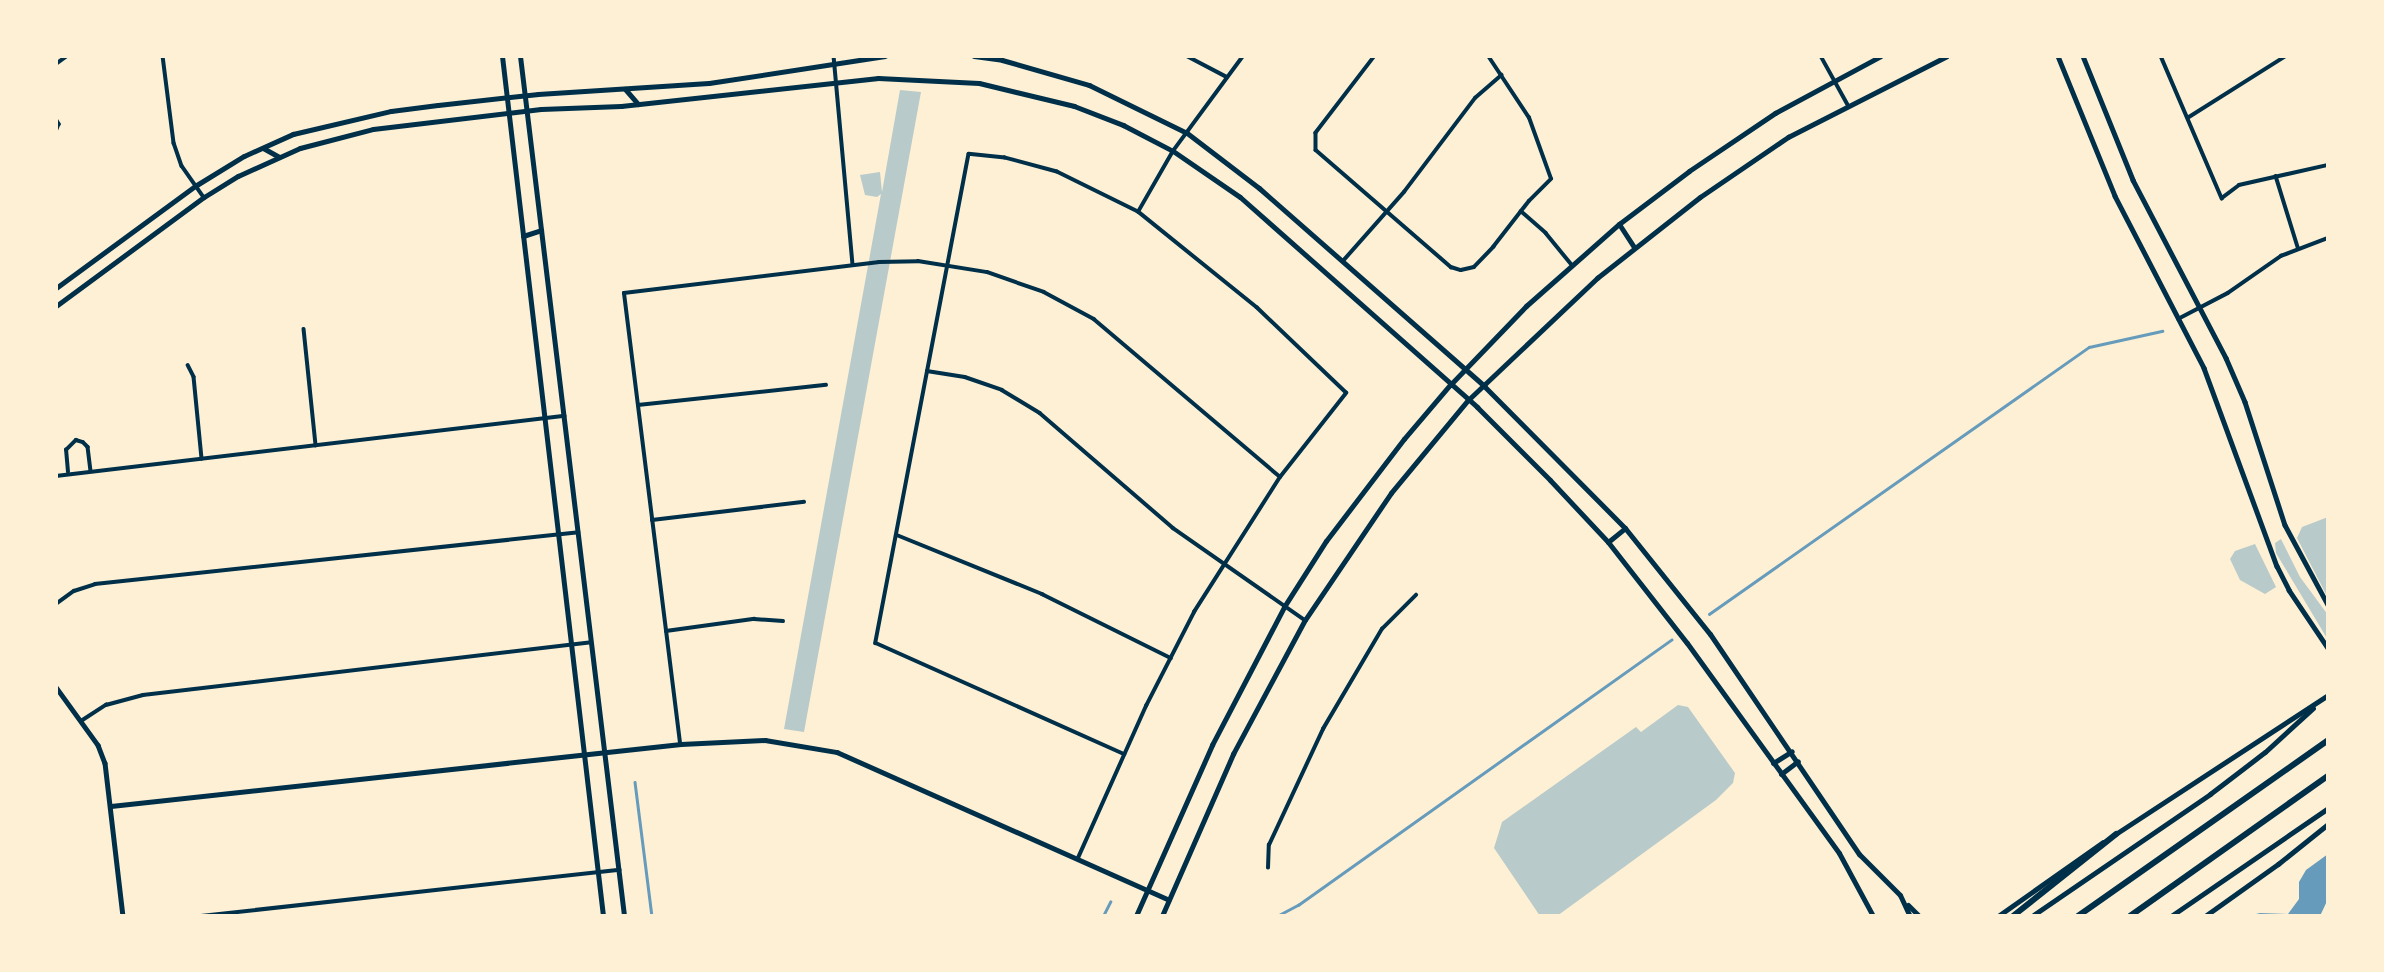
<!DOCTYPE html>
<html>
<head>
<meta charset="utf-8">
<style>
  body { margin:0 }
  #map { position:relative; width:2384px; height:972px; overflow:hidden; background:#fdf0d5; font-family:Merriweather,serif }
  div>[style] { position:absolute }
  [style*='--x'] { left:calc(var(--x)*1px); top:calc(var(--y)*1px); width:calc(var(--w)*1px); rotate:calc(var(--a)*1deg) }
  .green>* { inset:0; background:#b9caca }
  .water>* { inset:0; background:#669bbc }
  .stream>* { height:2.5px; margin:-1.25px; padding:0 1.25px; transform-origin:1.25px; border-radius:1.25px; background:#669bbc }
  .minor>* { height:3.5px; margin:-1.75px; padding:0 1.75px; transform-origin:1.75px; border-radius:1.75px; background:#003049 }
  .tertiary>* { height:4.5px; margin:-2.25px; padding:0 2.25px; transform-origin:2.25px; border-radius:2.25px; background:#003049 }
  .secondary>* { height:5px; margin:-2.5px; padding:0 2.5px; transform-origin:2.5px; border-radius:2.5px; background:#003049 }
  .motorway>* { height:6px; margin:-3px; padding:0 3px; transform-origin:3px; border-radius:3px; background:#003049 }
  span { translate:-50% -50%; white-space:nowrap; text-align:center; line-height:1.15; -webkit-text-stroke:6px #fdf0d5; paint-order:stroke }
  .frame { position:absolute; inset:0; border:58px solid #fdf0d5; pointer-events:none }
</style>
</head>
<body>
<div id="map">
  <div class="green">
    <i style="clip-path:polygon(900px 90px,921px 92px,804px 732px,784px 729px,881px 194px,877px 197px,865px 195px,860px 175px,880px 172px,882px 192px)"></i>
    <i style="clip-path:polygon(2328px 517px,2328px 598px,2297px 538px,2302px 527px)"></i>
    <i style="clip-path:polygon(2281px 539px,2300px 577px,2328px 615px,2328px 640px,2276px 553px,2275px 543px)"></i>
    <i style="clip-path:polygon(2255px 544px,2276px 587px,2265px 594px,2240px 580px,2230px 559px,2235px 551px)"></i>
    <i style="clip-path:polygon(1678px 705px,1688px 707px,1735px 773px,1733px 783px,1716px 800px,1557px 916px,1540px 916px,1494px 848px,1502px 822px,1636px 727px,1641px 732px)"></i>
  </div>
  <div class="water">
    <i style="clip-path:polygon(2328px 854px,2328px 899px,2320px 916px,2248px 916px,2260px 913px,2288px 914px,2299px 899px,2299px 882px,2306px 870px)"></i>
  </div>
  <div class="stream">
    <i style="--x:1709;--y:614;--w:464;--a:-35.1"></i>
    <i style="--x:2089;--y:347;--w:75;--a:-12.4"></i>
    <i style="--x:635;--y:782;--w:135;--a:82.8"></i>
    <i style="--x:1103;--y:916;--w:16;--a:-63"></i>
    <i style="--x:1277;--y:916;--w:24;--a:-28"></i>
    <i style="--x:1298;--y:905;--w:458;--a:-35.4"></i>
  </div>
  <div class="minor">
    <i style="--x:163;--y:56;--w:88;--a:82.8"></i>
    <i style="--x:174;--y:143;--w:24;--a:71"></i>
    <i style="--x:182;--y:166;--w:38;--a:55"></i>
    <i style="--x:834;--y:56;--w:209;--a:84.8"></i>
    <i style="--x:1187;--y:56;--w:45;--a:27.7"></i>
    <i style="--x:1375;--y:56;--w:97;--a:127.5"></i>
    <i style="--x:1316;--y:133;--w:17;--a:90"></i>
    <i style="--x:1316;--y:150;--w:179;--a:40.9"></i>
    <i style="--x:1451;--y:267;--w:10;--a:17"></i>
    <i style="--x:1461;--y:270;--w:13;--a:-13"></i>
    <i style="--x:1474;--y:267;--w:28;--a:-46"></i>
    <i style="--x:1493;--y:247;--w:58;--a:-52"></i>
    <i style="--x:1529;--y:201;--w:31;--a:-45"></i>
    <i style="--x:1551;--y:179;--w:65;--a:-109.8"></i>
    <i style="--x:1529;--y:118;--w:74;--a:-123.5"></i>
    <i style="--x:1821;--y:56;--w:56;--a:61.1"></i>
    <i style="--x:2161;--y:56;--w:155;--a:66.8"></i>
    <i style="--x:2222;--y:198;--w:21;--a:-37"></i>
    <i style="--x:2239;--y:185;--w:91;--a:-12.7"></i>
    <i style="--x:56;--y:64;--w:14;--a:-36"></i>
    <i style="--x:2189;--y:117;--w:115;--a:-32.2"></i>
    <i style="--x:56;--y:119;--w:6;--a:59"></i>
    <i style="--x:59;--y:124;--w:9;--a:111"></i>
    <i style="--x:2276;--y:176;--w:74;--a:72.8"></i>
    <i style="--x:1521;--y:211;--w:33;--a:41"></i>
    <i style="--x:1546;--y:233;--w:41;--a:50.9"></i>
    <i style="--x:1138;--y:212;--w:70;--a:-60.2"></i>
    <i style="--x:1173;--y:151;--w:118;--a:-53.6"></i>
    <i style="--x:1343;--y:261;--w:92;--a:-48.5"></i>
    <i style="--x:1404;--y:192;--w:118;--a:-52.9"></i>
    <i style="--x:1475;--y:98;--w:35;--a:-41"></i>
    <i style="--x:2178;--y:319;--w:56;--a:-27.5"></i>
    <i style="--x:2228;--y:293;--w:65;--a:-34.9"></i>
    <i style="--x:2281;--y:256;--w:50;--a:-21"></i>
    <i style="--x:304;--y:329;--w:117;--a:84.1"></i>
    <i style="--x:188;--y:365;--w:13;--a:63"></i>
    <i style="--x:194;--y:377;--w:82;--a:84.4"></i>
    <i style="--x:927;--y:371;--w:38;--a:9"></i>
    <i style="--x:965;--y:377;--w:39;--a:19"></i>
    <i style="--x:1002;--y:390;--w:44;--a:31.2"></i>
    <i style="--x:1040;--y:413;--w:176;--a:40.8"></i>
    <i style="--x:1173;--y:528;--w:161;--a:34.9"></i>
    <i style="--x:638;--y:405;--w:189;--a:-6.1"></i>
    <i style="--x:68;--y:472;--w:22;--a:-95"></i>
    <i style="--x:66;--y:450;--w:14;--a:-45"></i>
    <i style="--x:76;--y:440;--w:7;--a:16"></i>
    <i style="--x:83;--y:442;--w:7;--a:45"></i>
    <i style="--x:88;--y:447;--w:24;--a:83"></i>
    <i style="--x:56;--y:476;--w:512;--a:-6.74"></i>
    <i style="--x:652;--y:520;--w:153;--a:-6.8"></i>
    <i style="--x:897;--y:535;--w:157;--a:22.1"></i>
    <i style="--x:1042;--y:594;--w:144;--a:26.4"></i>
    <i style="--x:56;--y:604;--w:22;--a:-36"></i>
    <i style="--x:74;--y:591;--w:22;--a:-18"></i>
    <i style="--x:95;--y:584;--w:486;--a:-6.1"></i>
    <i style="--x:666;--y:631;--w:89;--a:-7.8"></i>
    <i style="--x:754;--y:619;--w:29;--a:4"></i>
    <i style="--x:81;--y:721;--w:30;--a:-33"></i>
    <i style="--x:106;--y:705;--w:38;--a:-15"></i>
    <i style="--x:143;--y:695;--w:451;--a:-6.7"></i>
    <i style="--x:680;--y:743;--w:453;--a:-97.1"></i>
    <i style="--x:624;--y:293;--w:257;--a:-6.9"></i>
    <i style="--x:879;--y:262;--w:39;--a:-1"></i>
    <i style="--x:918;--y:261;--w:70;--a:9.1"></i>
    <i style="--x:987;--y:272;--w:60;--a:19.3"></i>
    <i style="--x:1044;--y:292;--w:57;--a:28.4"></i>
    <i style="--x:1094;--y:319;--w:244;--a:40.3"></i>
    <i style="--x:1078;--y:858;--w:167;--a:-65.9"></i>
    <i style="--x:1146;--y:706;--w:106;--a:-62.9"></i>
    <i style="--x:1194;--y:612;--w:160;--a:-57.5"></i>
    <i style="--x:1280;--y:477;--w:107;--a:-51.8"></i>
    <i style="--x:1346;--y:393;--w:123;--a:-136.3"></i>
    <i style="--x:1257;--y:308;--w:153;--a:-141.1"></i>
    <i style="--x:1138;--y:212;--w:90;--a:-153.7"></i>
    <i style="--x:1057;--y:172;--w:54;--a:-164.9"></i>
    <i style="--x:1005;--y:158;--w:36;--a:-174"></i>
    <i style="--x:969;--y:154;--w:498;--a:100.8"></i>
    <i style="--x:876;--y:643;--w:272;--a:24.1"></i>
    <i style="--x:1268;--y:868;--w:23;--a:-88"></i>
    <i style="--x:1269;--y:845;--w:128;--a:-65"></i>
    <i style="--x:1323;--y:729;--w:116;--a:-59.5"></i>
    <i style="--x:1382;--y:629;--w:48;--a:-45"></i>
    <i style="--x:201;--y:916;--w:421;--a:-6.3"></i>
  </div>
  <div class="tertiary">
    <i style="--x:2058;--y:56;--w:151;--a:67.8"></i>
    <i style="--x:2115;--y:196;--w:194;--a:62.6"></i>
    <i style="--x:2204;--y:368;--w:211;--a:69.8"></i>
    <i style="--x:2277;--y:566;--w:27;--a:63"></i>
    <i style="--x:2289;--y:590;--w:70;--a:56.1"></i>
    <i style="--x:2083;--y:56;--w:134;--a:68"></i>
    <i style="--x:2133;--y:180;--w:201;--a:62.4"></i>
    <i style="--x:2226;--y:358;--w:48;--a:66.6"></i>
    <i style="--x:2245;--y:402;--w:129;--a:72"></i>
    <i style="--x:2285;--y:525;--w:91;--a:61.7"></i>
    <i style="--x:56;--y:687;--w:72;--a:54.1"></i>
    <i style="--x:98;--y:745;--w:19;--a:69"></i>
    <i style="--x:105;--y:763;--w:154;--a:83.3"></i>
    <i style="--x:111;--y:806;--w:573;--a:-6.21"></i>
    <i style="--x:681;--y:744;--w:84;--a:-2.7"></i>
    <i style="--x:765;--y:740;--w:73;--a:9.5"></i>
    <i style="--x:837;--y:752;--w:363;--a:24"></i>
    <i style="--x:1136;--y:916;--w:187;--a:-66"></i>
    <i style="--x:1212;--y:745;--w:156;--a:-62.4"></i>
    <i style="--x:1284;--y:607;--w:78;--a:-57.5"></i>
    <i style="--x:1326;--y:541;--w:128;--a:-52.6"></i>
    <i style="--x:1404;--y:439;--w:71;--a:-49.6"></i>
    <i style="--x:1162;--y:916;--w:177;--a:-66.3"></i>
    <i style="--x:1233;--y:754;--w:152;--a:-61.8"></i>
    <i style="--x:1305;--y:620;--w:153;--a:-55.9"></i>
    <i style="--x:1391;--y:493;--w:121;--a:-50.4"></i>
  </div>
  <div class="secondary">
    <i style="--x:502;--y:56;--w:866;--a:83.3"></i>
    <i style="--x:520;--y:56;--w:866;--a:83.1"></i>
    <i style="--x:974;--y:56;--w:28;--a:8"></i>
    <i style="--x:1002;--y:60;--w:91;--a:16"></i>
    <i style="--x:1089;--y:85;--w:109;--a:26.1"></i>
    <i style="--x:1187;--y:133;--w:91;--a:37.4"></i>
    <i style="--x:1259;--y:188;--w:300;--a:41.3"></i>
    <i style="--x:1484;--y:386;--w:200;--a:45.2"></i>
    <i style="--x:1625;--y:528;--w:136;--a:51.3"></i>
    <i style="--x:1710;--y:634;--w:266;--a:55.9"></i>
    <i style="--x:1859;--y:854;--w:58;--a:45"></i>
    <i style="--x:1900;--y:895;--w:23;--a:65"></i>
    <i style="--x:625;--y:89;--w:20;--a:49"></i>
    <i style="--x:263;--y:148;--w:18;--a:29"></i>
    <i style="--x:1619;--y:224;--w:27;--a:57"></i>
    <i style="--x:523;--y:236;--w:19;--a:-18"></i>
    <i style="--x:56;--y:288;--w:172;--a:-36.3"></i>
    <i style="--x:195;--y:186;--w:57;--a:-31.5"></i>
    <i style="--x:244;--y:156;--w:54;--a:-24.2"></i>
    <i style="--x:293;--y:134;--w:101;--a:-13.2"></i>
    <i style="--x:391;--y:111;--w:47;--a:-7.3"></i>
    <i style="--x:438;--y:105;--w:101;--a:-6.3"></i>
    <i style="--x:538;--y:94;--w:171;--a:-3.7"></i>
    <i style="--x:709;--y:83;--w:178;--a:-8.7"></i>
    <i style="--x:56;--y:306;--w:184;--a:-36.4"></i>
    <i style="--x:204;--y:197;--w:40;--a:-32"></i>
    <i style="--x:238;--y:176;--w:68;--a:-24.3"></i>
    <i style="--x:300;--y:148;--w:75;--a:-14.6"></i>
    <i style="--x:373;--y:129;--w:169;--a:-6.8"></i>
    <i style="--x:541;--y:109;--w:80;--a:-2.1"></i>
    <i style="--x:621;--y:106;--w:259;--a:-6.2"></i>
    <i style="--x:878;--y:78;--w:101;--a:2.8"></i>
    <i style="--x:979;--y:83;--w:98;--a:13.6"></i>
    <i style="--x:1074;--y:106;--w:53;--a:21.2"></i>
    <i style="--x:1123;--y:125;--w:56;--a:27.5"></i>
    <i style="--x:1173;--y:151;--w:81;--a:34.5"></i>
    <i style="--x:1240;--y:197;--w:317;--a:41.5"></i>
    <i style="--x:1477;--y:407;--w:103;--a:45"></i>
    <i style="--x:1550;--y:480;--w:85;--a:46.9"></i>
    <i style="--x:1608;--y:542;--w:128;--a:52"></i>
    <i style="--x:1687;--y:643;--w:259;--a:54.1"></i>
    <i style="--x:1839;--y:853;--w:72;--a:61.6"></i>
    <i style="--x:1450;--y:385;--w:110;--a:-46.1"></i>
    <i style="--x:1526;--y:306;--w:124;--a:-41.4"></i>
    <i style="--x:1619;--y:224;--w:88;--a:-37.1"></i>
    <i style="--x:1689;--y:171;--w:104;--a:-34"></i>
    <i style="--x:1775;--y:113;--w:120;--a:-28.3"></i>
    <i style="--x:1468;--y:400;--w:178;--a:-43.4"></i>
    <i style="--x:1597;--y:278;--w:131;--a:-38.2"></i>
    <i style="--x:1700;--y:197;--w:107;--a:-34.3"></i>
    <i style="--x:1788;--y:137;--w:178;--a:-27"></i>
    <i style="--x:1608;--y:542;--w:22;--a:-39"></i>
    <i style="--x:1773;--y:763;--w:22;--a:-32"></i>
    <i style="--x:1781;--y:774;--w:21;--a:-37"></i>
    <i style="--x:2114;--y:835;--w:256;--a:-33.2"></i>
    <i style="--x:1908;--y:905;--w:16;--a:45"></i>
    <i style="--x:1998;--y:916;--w:128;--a:-35.2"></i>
    <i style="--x:2032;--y:916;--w:216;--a:-34.4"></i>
    <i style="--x:2210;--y:794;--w:69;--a:-37.4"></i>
    <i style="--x:2265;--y:752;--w:65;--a:-42.5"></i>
    <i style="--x:2171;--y:916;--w:191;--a:-34.5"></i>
    <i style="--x:2205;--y:916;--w:90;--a:-35.5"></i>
    <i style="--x:2278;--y:864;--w:64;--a:-38.7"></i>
  </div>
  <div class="motorway">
    <i style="--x:2013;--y:916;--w:132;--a:-38.5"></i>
    <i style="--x:2078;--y:916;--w:306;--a:-35.1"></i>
    <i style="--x:2130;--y:916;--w:242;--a:-35.3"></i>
  </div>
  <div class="frame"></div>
</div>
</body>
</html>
